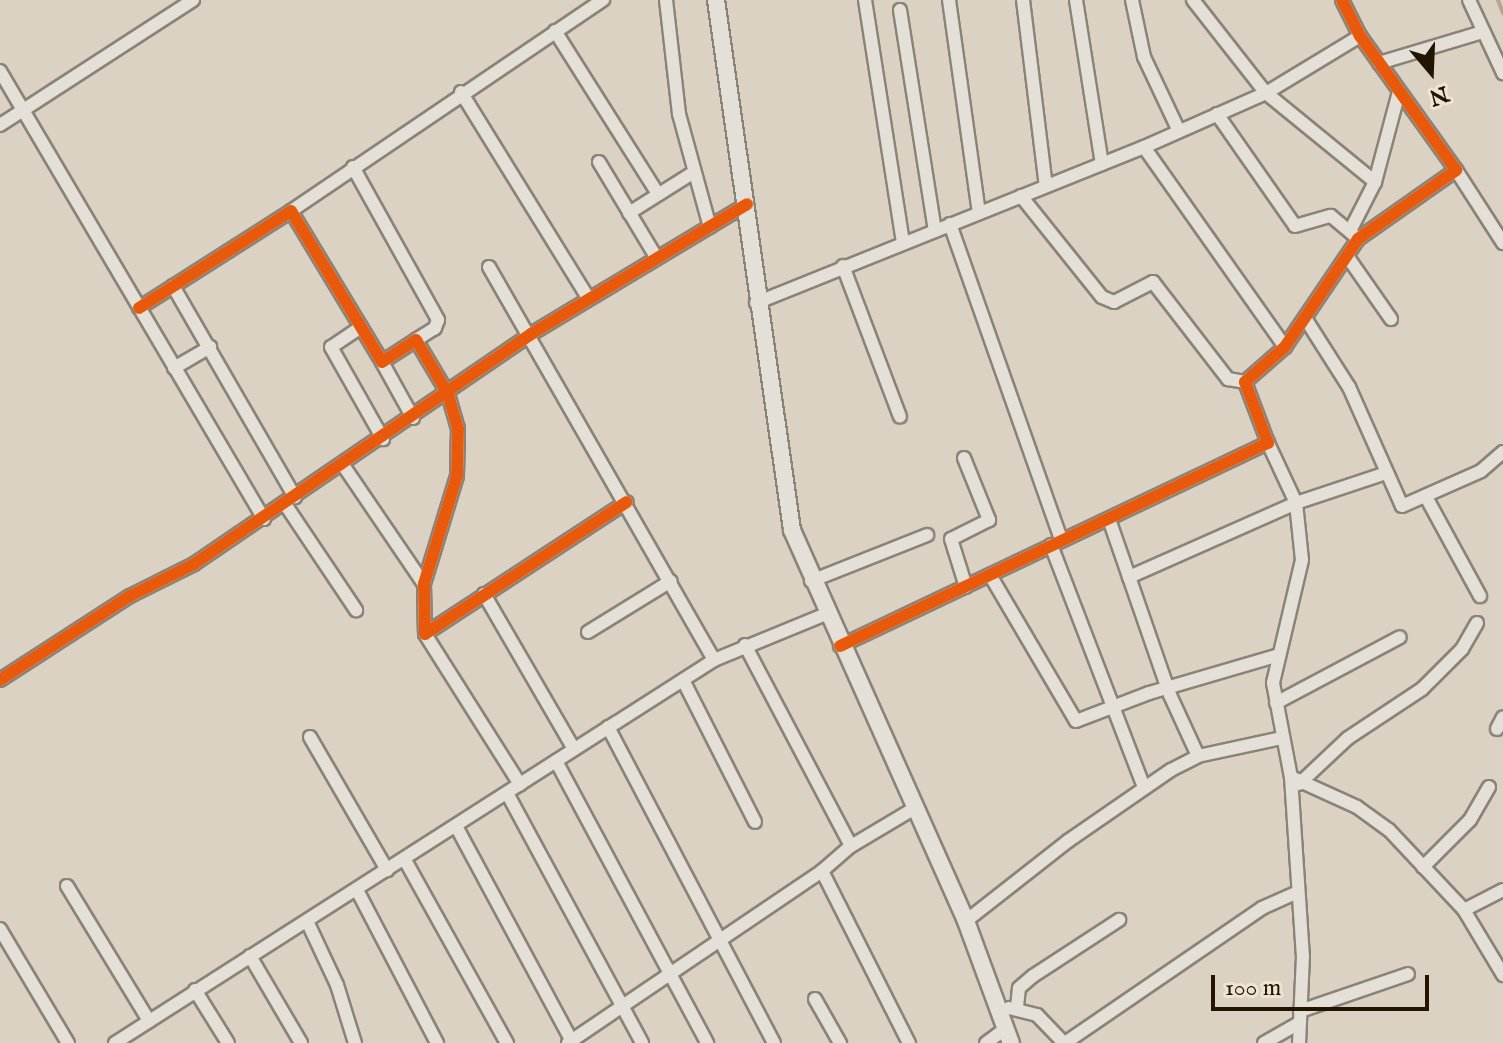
<!DOCTYPE html>
<html>
<head>
<meta charset="utf-8">
<style>
  body { margin:0 }
  #map { position:relative; width:1503px; height:1043px; overflow:hidden; background:#dbd2c3; font-family:"IM FELL English",serif }
  div>[style] { position:absolute }
  [style*='--x'] { left:calc(var(--x)*1px); top:calc(var(--y)*1px); width:calc(var(--w)*1px); rotate:calc(var(--a)*1deg) }
  .stream>* { height:4px; margin:-2px; padding:0 2px; transform-origin:2px; border-radius:2px; background:#b4a790 }
  .roads { filter:drop-shadow(2px 0 #8a8378) drop-shadow(-2px 0 #8a8378) drop-shadow(0 2px #8a8378) drop-shadow(0 -2px #8a8378) }
  .street>* { height:12px; margin:-6px; padding:0 6px; transform-origin:6px; border-radius:6px; background:#e4dfd7 }
  .secondary>* { height:16px; margin:-8px; padding:0 8px; transform-origin:8px; border-radius:8px; background:#e4dfd7 }
  .cycleway>* { height:12px; margin:-6px; padding:0 6px; transform-origin:6px; border-radius:6px; background:#e8590c }
  span { translate:-50% -50%; white-space:nowrap; text-align:center; line-height:1.15; -webkit-text-stroke:7px #eee4d2; paint-order:stroke }
  .north { position:absolute; left:1391px; top:32px; width:80px; height:80px; -webkit-text-stroke:6px #eee4d2; paint-order:stroke; rotate:161deg; font-size:22px; font-weight:700; line-height:32px; text-align:center; color:#231401 }
  .north::after { content:''; display:block; margin:auto; width:28px; height:36px; background:#231401; clip-path:polygon(50% 0,100% 100%,50% 72%,0 100%) }
  .scale { position:absolute; left:1211px; top:975px; width:218px; height:36px; box-sizing:border-box; border:4px solid #231401; border-top:0; padding-left:10px; font-size:24px; line-height:28px; white-space:nowrap; color:#231401; -webkit-text-stroke:6px #eee4d2; paint-order:stroke }
</style>
</head>
<body>
<div id="map">
  <div class="stream">
    <i style="--x:1498;--y:0;--w:14;--a:69"></i>
  </div>
  <div class="roads">
    <div class="street">
      <i style="--x:666;--y:0;--w:115;--a:83.5"></i>
      <i style="--x:679;--y:114;--w:117;--a:74.7"></i>
      <i style="--x:865;--y:0;--w:246;--a:81.1"></i>
      <i style="--x:949;--y:0;--w:215;--a:82"></i>
      <i style="--x:1023;--y:0;--w:187;--a:83"></i>
      <i style="--x:1076;--y:0;--w:166;--a:81"></i>
      <i style="--x:1132;--y:0;--w:58;--a:78.1"></i>
      <i style="--x:1144;--y:57;--w:80;--a:64.7"></i>
      <i style="--x:1193;--y:0;--w:118;--a:51.9"></i>
      <i style="--x:1266;--y:93;--w:141;--a:39.2"></i>
      <i style="--x:1469;--y:0;--w:81;--a:65"></i>
      <i style="--x:900;--y:10;--w:223;--a:81"></i>
      <i style="--x:555;--y:31;--w:193;--a:57.7"></i>
      <i style="--x:1379;--y:63;--w:109;--a:-16.6"></i>
      <i style="--x:0;--y:71;--w:520;--a:59.49"></i>
      <i style="--x:461;--y:92;--w:243;--a:58.3"></i>
      <i style="--x:1217;--y:114;--w:136;--a:55.1"></i>
      <i style="--x:1295;--y:226;--w:37;--a:-16"></i>
      <i style="--x:1331;--y:216;--w:35;--a:40"></i>
      <i style="--x:0;--y:125;--w:230;--a:-32.9"></i>
      <i style="--x:1144;--y:147;--w:245;--a:54.8"></i>
      <i style="--x:599;--y:162;--w:111;--a:59"></i>
      <i style="--x:353;--y:167;--w:175;--a:60.9"></i>
      <i style="--x:438;--y:320;--w:9;--a:111"></i>
      <i style="--x:435;--y:328;--w:22;--a:148"></i>
      <i style="--x:1456;--y:170;--w:87;--a:57.2"></i>
      <i style="--x:1021;--y:196;--w:129;--a:51.3"></i>
      <i style="--x:1102;--y:297;--w:13;--a:23"></i>
      <i style="--x:1114;--y:302;--w:44;--a:-27.1"></i>
      <i style="--x:1153;--y:282;--w:123;--a:52.3"></i>
      <i style="--x:1228;--y:379;--w:17;--a:10"></i>
      <i style="--x:291;--y:211;--w:377;--a:-34.1"></i>
      <i style="--x:629;--y:213;--w:77;--a:-32.2"></i>
      <i style="--x:950;--y:224;--w:335;--a:70.6"></i>
      <i style="--x:1350;--y:231;--w:55;--a:-63"></i>
      <i style="--x:1375;--y:182;--w:93;--a:-75.1"></i>
      <i style="--x:1347;--y:256;--w:77;--a:55.1"></i>
      <i style="--x:843;--y:266;--w:161;--a:69.3"></i>
      <i style="--x:489;--y:267;--w:453;--a:60.2"></i>
      <i style="--x:173;--y:286;--w:244;--a:60"></i>
      <i style="--x:756;--y:303;--w:418;--a:-21.9"></i>
      <i style="--x:1144;--y:147;--w:133;--a:-23.9"></i>
      <i style="--x:1266;--y:93;--w:110;--a:-31.2"></i>
      <i style="--x:139;--y:308;--w:180;--a:-32.5"></i>
      <i style="--x:291;--y:211;--w:176;--a:58.9"></i>
      <i style="--x:382;--y:362;--w:40;--a:-32.9"></i>
      <i style="--x:416;--y:340;--w:63;--a:59.3"></i>
      <i style="--x:448;--y:394;--w:35;--a:74"></i>
      <i style="--x:458;--y:428;--w:48;--a:91.2"></i>
      <i style="--x:457;--y:476;--w:113;--a:107"></i>
      <i style="--x:424;--y:584;--w:50;--a:88.9"></i>
      <i style="--x:425;--y:634;--w:241;--a:-33.2"></i>
      <i style="--x:1305;--y:318;--w:82;--a:57.5"></i>
      <i style="--x:1349;--y:387;--w:130;--a:66"></i>
      <i style="--x:1402;--y:506;--w:86;--a:-23.9"></i>
      <i style="--x:1481;--y:471;--w:29;--a:-41"></i>
      <i style="--x:361;--y:327;--w:36;--a:146"></i>
      <i style="--x:331;--y:347;--w:106;--a:60.5"></i>
      <i style="--x:382;--y:362;--w:64;--a:61"></i>
      <i style="--x:174;--y:368;--w:42;--a:-30.3"></i>
      <i style="--x:1268;--y:443;--w:66;--a:65"></i>
      <i style="--x:1296;--y:503;--w:57;--a:84"></i>
      <i style="--x:1302;--y:560;--w:126;--a:103.3"></i>
      <i style="--x:1273;--y:683;--w:96;--a:79.2"></i>
      <i style="--x:1291;--y:777;--w:179;--a:86.2"></i>
      <i style="--x:1303;--y:956;--w:87;--a:92.6"></i>
      <i style="--x:964;--y:458;--w:67;--a:68"></i>
      <i style="--x:989;--y:520;--w:42;--a:153.4"></i>
      <i style="--x:951;--y:539;--w:50;--a:72.6"></i>
      <i style="--x:343;--y:465;--w:144;--a:55.8"></i>
      <i style="--x:1426;--y:497;--w:113;--a:61.4"></i>
      <i style="--x:285;--y:504;--w:128;--a:56.2"></i>
      <i style="--x:1109;--y:519;--w:186;--a:70.9"></i>
      <i style="--x:1170;--y:695;--w:67;--a:65.3"></i>
      <i style="--x:1051;--y:545;--w:259;--a:69"></i>
      <i style="--x:990;--y:575;--w:169;--a:59.5"></i>
      <i style="--x:1076;--y:721;--w:78;--a:-21"></i>
      <i style="--x:1149;--y:693;--w:135;--a:-16.3"></i>
      <i style="--x:1129;--y:577;--w:183;--a:-23.9"></i>
      <i style="--x:1296;--y:503;--w:95;--a:-18.4"></i>
      <i style="--x:811;--y:581;--w:125;--a:-21.6"></i>
      <i style="--x:484;--y:594;--w:179;--a:59.9"></i>
      <i style="--x:588;--y:632;--w:97;--a:-31.6"></i>
      <i style="--x:425;--y:634;--w:178;--a:57.7"></i>
      <i style="--x:745;--y:645;--w:227;--a:62.2"></i>
      <i style="--x:840;--y:646;--w:474;--a:-25.4"></i>
      <i style="--x:1268;--y:443;--w:65;--a:-110.7"></i>
      <i style="--x:1245;--y:382;--w:53;--a:-41.2"></i>
      <i style="--x:1285;--y:347;--w:130;--a:-55.9"></i>
      <i style="--x:1358;--y:239;--w:120;--a:-35.1"></i>
      <i style="--x:1456;--y:170;--w:165;--a:-125.6"></i>
      <i style="--x:1360;--y:36;--w:40;--a:-116.6"></i>
      <i style="--x:0;--y:680;--w:155;--a:-32.9"></i>
      <i style="--x:130;--y:596;--w:72;--a:-26.6"></i>
      <i style="--x:194;--y:564;--w:408;--a:-34.3"></i>
      <i style="--x:531;--y:334;--w:252;--a:-31"></i>
      <i style="--x:683;--y:680;--w:159;--a:63.1"></i>
      <i style="--x:1276;--y:703;--w:140;--a:-28"></i>
      <i style="--x:608;--y:727;--w:357;--a:62.3"></i>
      <i style="--x:1497;--y:729;--w:13;--a:-63"></i>
      <i style="--x:310;--y:737;--w:154;--a:59.9"></i>
      <i style="--x:556;--y:761;--w:320;--a:61.8"></i>
      <i style="--x:1291;--y:777;--w:72;--a:24.4"></i>
      <i style="--x:1357;--y:807;--w:39;--a:36"></i>
      <i style="--x:1389;--y:830;--w:110;--a:46.8"></i>
      <i style="--x:1464;--y:910;--w:76;--a:59"></i>
      <i style="--x:1299;--y:784;--w:67;--a:-43.2"></i>
      <i style="--x:1348;--y:738;--w:89;--a:-33.5"></i>
      <i style="--x:1422;--y:689;--w:57;--a:-45"></i>
      <i style="--x:1462;--y:649;--w:30;--a:-60"></i>
      <i style="--x:507;--y:793;--w:284;--a:61.6"></i>
      <i style="--x:456;--y:826;--w:247;--a:61.7"></i>
      <i style="--x:405;--y:860;--w:210;--a:60.9"></i>
      <i style="--x:1423;--y:867;--w:66;--a:-45"></i>
      <i style="--x:1470;--y:820;--w:38;--a:-60"></i>
      <i style="--x:822;--y:871;--w:38;--a:-41"></i>
      <i style="--x:851;--y:846;--w:74;--a:-30.7"></i>
      <i style="--x:67;--y:886;--w:158;--a:58.7"></i>
      <i style="--x:357;--y:890;--w:173;--a:62.4"></i>
      <i style="--x:1464;--y:910;--w:44;--a:-27.1"></i>
      <i style="--x:307;--y:921;--w:71;--a:64.9"></i>
      <i style="--x:337;--y:985;--w:61;--a:72.8"></i>
      <i style="--x:966;--y:921;--w:130;--a:-38.1"></i>
      <i style="--x:1068;--y:841;--w:125;--a:-34.6"></i>
      <i style="--x:1171;--y:770;--w:30;--a:-27"></i>
      <i style="--x:1198;--y:756;--w:85;--a:-12.2"></i>
      <i style="--x:0;--y:929;--w:133;--a:59.2"></i>
      <i style="--x:250;--y:956;--w:101;--a:59.6"></i>
      <i style="--x:195;--y:990;--w:62;--a:58.1"></i>
      <i style="--x:815;--y:999;--w:51;--a:60.4"></i>
      <i style="--x:1017;--y:1007;--w:19;--a:-84"></i>
      <i style="--x:1019;--y:988;--w:18;--a:-41"></i>
      <i style="--x:1033;--y:976;--w:103;--a:-33.1"></i>
      <i style="--x:1009;--y:1008;--w:29;--a:14"></i>
      <i style="--x:1037;--y:1015;--w:39;--a:46"></i>
      <i style="--x:1300;--y:1011;--w:114;--a:-18.9"></i>
      <i style="--x:115;--y:1043;--w:711;--a:-32.59"></i>
      <i style="--x:714;--y:660;--w:121;--a:-22.3"></i>
      <i style="--x:568;--y:1043;--w:307;--a:-34.1"></i>
      <i style="--x:822;--y:871;--w:193;--a:63.2"></i>
      <i style="--x:986;--y:1043;--w:26;--a:-36"></i>
      <i style="--x:1065;--y:1043;--w:239;--a:-34.4"></i>
      <i style="--x:1262;--y:908;--w:39;--a:-24"></i>
      <i style="--x:1264;--y:1043;--w:40;--a:-29.7"></i>
    </div>
    <div class="secondary">
      <i style="--x:716;--y:0;--w:535;--a:81.84"></i>
      <i style="--x:792;--y:530;--w:428;--a:66"></i>
      <i style="--x:966;--y:921;--w:130;--a:69.8"></i>
    </div>
  </div>
  <div class="cycleway">
    <i style="--x:139;--y:308;--w:180;--a:-32.5"></i>
    <i style="--x:291;--y:211;--w:176;--a:58.9"></i>
    <i style="--x:382;--y:362;--w:40;--a:-32.9"></i>
    <i style="--x:416;--y:340;--w:63;--a:59.3"></i>
    <i style="--x:448;--y:394;--w:35;--a:74"></i>
    <i style="--x:458;--y:428;--w:48;--a:91.2"></i>
    <i style="--x:457;--y:476;--w:113;--a:107"></i>
    <i style="--x:424;--y:584;--w:50;--a:88.9"></i>
    <i style="--x:425;--y:634;--w:241;--a:-33.2"></i>
    <i style="--x:840;--y:646;--w:474;--a:-25.4"></i>
    <i style="--x:1268;--y:443;--w:65;--a:-110.7"></i>
    <i style="--x:1245;--y:382;--w:53;--a:-41.2"></i>
    <i style="--x:1285;--y:347;--w:130;--a:-55.9"></i>
    <i style="--x:1358;--y:239;--w:120;--a:-35.1"></i>
    <i style="--x:1456;--y:170;--w:165;--a:-125.6"></i>
    <i style="--x:1360;--y:36;--w:40;--a:-116.6"></i>
    <i style="--x:0;--y:680;--w:155;--a:-32.9"></i>
    <i style="--x:130;--y:596;--w:72;--a:-26.6"></i>
    <i style="--x:194;--y:564;--w:408;--a:-34.3"></i>
    <i style="--x:531;--y:334;--w:252;--a:-31"></i>
  </div>
  <div class="north">N</div>
  <div class="scale">100 m</div>
</div>
</body>
</html>
